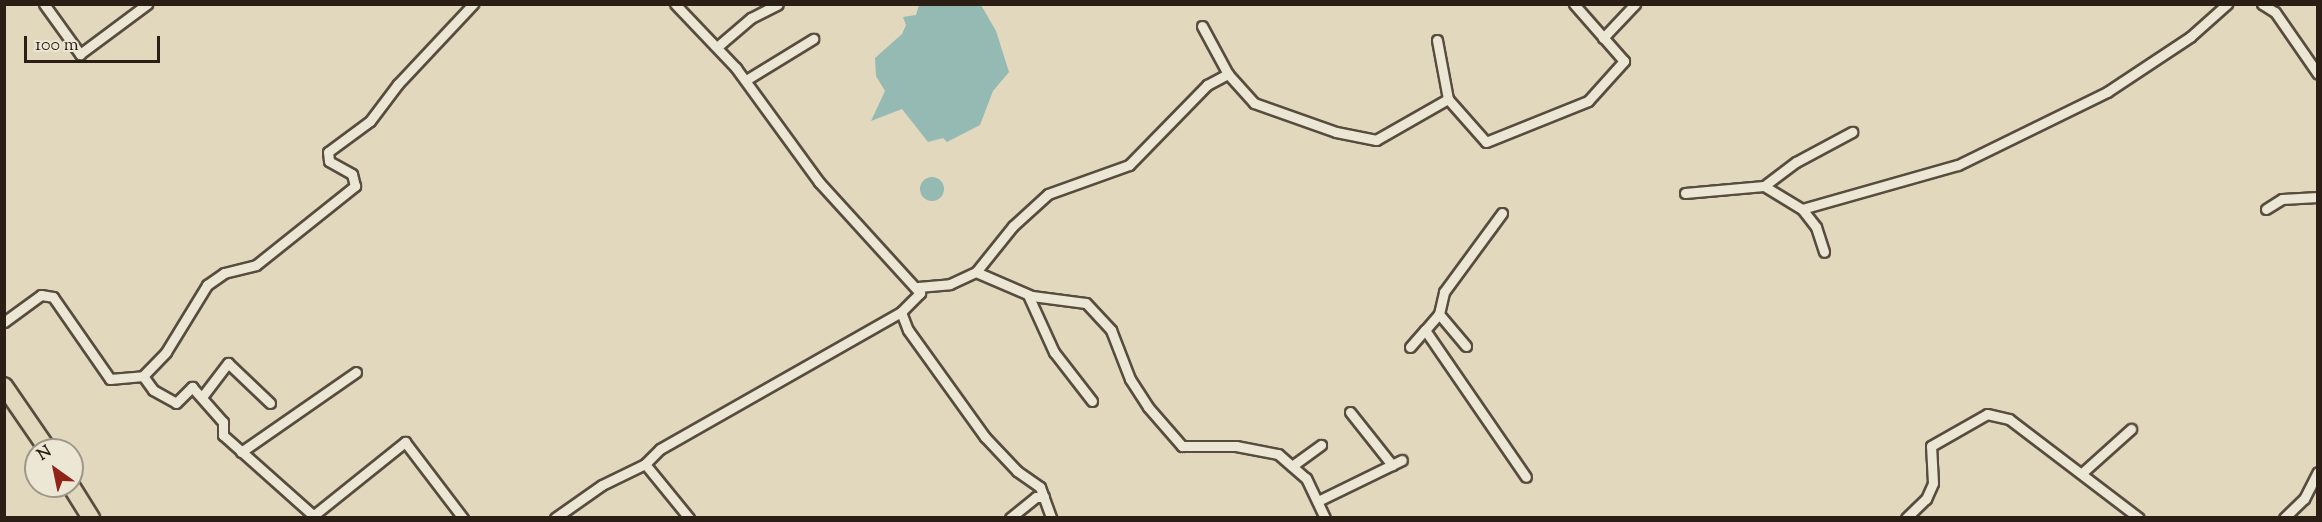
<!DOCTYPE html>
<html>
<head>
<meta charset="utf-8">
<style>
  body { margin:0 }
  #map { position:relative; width:2322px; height:522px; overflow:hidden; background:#e2d8bd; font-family:"Sorts Mill Goudy",serif }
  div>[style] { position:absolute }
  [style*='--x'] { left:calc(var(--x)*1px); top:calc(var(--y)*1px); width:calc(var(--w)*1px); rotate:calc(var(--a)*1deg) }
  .water>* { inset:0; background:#95b9b3 }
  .round { border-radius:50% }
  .roads { filter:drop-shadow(2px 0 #584c3f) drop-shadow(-2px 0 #584c3f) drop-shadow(0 2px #584c3f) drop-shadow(0 -2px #584c3f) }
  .street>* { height:9px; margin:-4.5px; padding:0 4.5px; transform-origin:4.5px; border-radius:4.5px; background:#ece6d4 }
  .highway>* { height:16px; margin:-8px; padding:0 8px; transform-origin:8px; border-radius:8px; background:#e2d8bd }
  span { translate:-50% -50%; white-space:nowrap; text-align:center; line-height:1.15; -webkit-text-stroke:4.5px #ece6d4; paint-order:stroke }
  .frame { position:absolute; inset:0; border:6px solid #2a1e15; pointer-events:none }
  .north { position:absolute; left:24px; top:438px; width:60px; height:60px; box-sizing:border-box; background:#ece6d4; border:2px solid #9e9688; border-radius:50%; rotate:327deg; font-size:16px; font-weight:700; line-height:24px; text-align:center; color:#2a1e15 }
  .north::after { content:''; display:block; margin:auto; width:21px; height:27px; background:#8f2418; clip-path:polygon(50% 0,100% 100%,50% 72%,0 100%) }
  .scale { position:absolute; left:24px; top:36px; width:136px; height:27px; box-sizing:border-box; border:3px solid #2a1e15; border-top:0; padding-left:8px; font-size:18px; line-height:21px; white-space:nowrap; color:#2a1e15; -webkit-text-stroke:4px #ece6d4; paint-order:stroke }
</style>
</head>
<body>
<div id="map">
  <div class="water">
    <i style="clip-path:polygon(919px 5px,981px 5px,996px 31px,1009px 72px,993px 91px,980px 125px,947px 142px,943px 138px,928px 142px,902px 109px,871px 121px,885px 91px,876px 76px,875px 58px,902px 34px,906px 25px,903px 17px,916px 15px)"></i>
    <i class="round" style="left:920px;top:177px;width:24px;height:24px"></i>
  </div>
  <div class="roads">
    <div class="street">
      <i style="--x:44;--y:4;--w:62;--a:54.2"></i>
      <i style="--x:80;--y:54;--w:84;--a:-36.7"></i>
      <i style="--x:2262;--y:4;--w:15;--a:32"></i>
      <i style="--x:2275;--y:12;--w:75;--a:55.3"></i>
      <i style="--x:1202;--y:26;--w:55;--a:61.6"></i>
      <i style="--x:1228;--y:74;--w:39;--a:48"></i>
      <i style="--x:1254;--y:103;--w:87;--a:19.5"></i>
      <i style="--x:1336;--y:132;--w:41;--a:11.3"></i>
      <i style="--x:1376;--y:140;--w:83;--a:-29.7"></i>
      <i style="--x:1448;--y:99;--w:60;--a:-100.6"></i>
      <i style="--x:1603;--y:38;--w:47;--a:-46.7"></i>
      <i style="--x:717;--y:47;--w:45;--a:-40.5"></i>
      <i style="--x:751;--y:18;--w:30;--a:-27"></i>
      <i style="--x:746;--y:80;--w:79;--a:-31.5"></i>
      <i style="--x:1448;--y:99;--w:57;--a:48.5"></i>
      <i style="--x:1486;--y:142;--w:110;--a:-21.9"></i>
      <i style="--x:1588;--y:101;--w:54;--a:-48"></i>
      <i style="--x:1624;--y:61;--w:76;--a:-131.3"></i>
      <i style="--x:1764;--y:186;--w:40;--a:-37"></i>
      <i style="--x:1796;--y:162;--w:64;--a:-28.2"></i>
      <i style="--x:1685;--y:193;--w:79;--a:-5.1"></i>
      <i style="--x:1764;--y:186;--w:44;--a:31.2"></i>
      <i style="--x:1802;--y:209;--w:162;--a:-15.8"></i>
      <i style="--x:1958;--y:165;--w:166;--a:-26.1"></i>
      <i style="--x:2107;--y:92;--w:100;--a:-33.5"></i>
      <i style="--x:2190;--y:37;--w:50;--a:-41.7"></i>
      <i style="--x:1802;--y:209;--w:23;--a:52"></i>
      <i style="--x:1816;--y:227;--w:26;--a:72"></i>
      <i style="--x:2266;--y:209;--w:19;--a:-32"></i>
      <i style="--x:2282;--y:199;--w:36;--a:-3"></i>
      <i style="--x:976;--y:272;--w:61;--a:23.2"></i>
      <i style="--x:1032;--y:296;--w:54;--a:7.4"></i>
      <i style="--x:1086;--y:303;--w:37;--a:47"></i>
      <i style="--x:1111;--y:330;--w:53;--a:68.8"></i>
      <i style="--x:1130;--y:379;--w:33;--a:57"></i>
      <i style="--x:1148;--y:407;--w:52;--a:48.9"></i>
      <i style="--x:1182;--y:446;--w:54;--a:0"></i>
      <i style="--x:1236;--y:446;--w:43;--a:10.8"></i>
      <i style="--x:1278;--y:454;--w:37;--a:41"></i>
      <i style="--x:1306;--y:478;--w:44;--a:64.6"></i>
      <i style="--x:918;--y:287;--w:32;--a:-5"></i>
      <i style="--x:950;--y:284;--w:29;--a:-25"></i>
      <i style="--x:976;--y:272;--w:59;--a:-51.2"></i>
      <i style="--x:1013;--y:226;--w:47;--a:-42.4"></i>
      <i style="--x:1048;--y:194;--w:86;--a:-19.7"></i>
      <i style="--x:1129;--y:165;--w:112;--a:-45.7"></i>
      <i style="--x:1207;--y:85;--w:24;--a:-28"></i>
      <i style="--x:1028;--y:295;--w:63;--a:65.5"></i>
      <i style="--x:1054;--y:352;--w:62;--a:52.2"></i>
      <i style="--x:901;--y:312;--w:19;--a:69"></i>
      <i style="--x:908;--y:330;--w:132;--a:54.3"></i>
      <i style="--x:985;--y:437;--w:47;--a:46.7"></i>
      <i style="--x:1017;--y:471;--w:28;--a:35"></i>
      <i style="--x:1040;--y:487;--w:33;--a:70"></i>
      <i style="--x:1439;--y:314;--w:23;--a:-77"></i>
      <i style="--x:1444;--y:292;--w:98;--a:-53.7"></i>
      <i style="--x:4;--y:322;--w:46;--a:-36.1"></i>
      <i style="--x:41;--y:295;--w:12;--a:9"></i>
      <i style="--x:53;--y:297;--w:100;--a:55.2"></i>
      <i style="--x:110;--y:379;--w:33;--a:-5"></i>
      <i style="--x:143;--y:376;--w:17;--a:54"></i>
      <i style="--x:153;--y:390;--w:26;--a:29"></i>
      <i style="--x:176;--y:403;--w:23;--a:-45"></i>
      <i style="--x:192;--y:387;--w:47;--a:48.5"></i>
      <i style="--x:223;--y:422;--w:13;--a:90"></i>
      <i style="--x:223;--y:435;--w:125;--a:41.7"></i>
      <i style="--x:1466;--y:346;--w:42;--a:-130.2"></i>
      <i style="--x:1439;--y:314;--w:21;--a:131"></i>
      <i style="--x:1425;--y:330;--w:178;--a:55.5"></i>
      <i style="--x:1410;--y:347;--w:23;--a:-49"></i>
      <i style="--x:143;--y:376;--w:33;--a:-46"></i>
      <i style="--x:166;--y:352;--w:79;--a:-58.5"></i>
      <i style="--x:207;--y:285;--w:21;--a:-35"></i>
      <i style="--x:224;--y:273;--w:33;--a:-14"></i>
      <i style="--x:256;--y:265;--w:127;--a:-38.6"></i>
      <i style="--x:355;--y:186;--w:12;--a:-104"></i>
      <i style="--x:352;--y:174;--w:26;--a:-151"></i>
      <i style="--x:329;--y:161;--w:9;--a:-96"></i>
      <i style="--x:328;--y:152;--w:52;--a:-36.4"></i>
      <i style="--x:370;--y:121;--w:46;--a:-52.9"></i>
      <i style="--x:398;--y:84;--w:110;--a:-46.8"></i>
      <i style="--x:202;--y:397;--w:43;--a:-52.6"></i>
      <i style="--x:228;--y:363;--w:58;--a:43.6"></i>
      <i style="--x:1350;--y:412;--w:68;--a:51.6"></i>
      <i style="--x:241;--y:452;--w:140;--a:-34.8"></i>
      <i style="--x:645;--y:464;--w:70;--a:50.8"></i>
      <i style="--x:1292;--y:466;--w:36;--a:-36"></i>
      <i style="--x:2082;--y:473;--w:66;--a:-41.9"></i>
      <i style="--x:1320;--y:500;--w:91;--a:-26"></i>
      <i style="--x:314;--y:515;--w:117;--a:-38.7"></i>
      <i style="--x:405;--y:442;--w:96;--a:52.7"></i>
      <i style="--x:555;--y:518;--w:57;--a:-35.1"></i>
      <i style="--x:602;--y:485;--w:48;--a:-26"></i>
      <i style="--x:645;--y:464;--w:21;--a:-45"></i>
      <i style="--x:660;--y:449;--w:277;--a:-29.6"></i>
      <i style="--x:901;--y:312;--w:27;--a:-45"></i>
      <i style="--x:920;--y:293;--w:150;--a:-132.3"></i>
      <i style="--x:819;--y:182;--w:141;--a:-126.1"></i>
      <i style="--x:736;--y:68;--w:88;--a:-133.6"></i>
      <i style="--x:1010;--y:518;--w:33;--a:-39"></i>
      <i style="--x:1036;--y:497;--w:8;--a:0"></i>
      <i style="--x:1906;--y:518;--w:28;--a:-44"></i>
      <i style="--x:1926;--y:499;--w:17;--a:-66"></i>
      <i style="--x:1933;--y:483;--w:37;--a:-93"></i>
      <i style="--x:1931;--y:446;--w:64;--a:-29.7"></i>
      <i style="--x:1987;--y:414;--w:23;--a:13"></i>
      <i style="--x:2009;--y:419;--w:163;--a:37.3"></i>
      <i style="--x:2284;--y:518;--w:28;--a:-44"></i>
      <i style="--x:2304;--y:499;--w:30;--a:-63"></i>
    </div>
    <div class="highway">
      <i style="--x:4;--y:386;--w:78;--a:55.5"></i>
      <i style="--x:71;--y:486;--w:38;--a:58"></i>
    </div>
  </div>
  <div class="frame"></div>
  <div class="north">N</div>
  <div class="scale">100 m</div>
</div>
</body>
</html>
